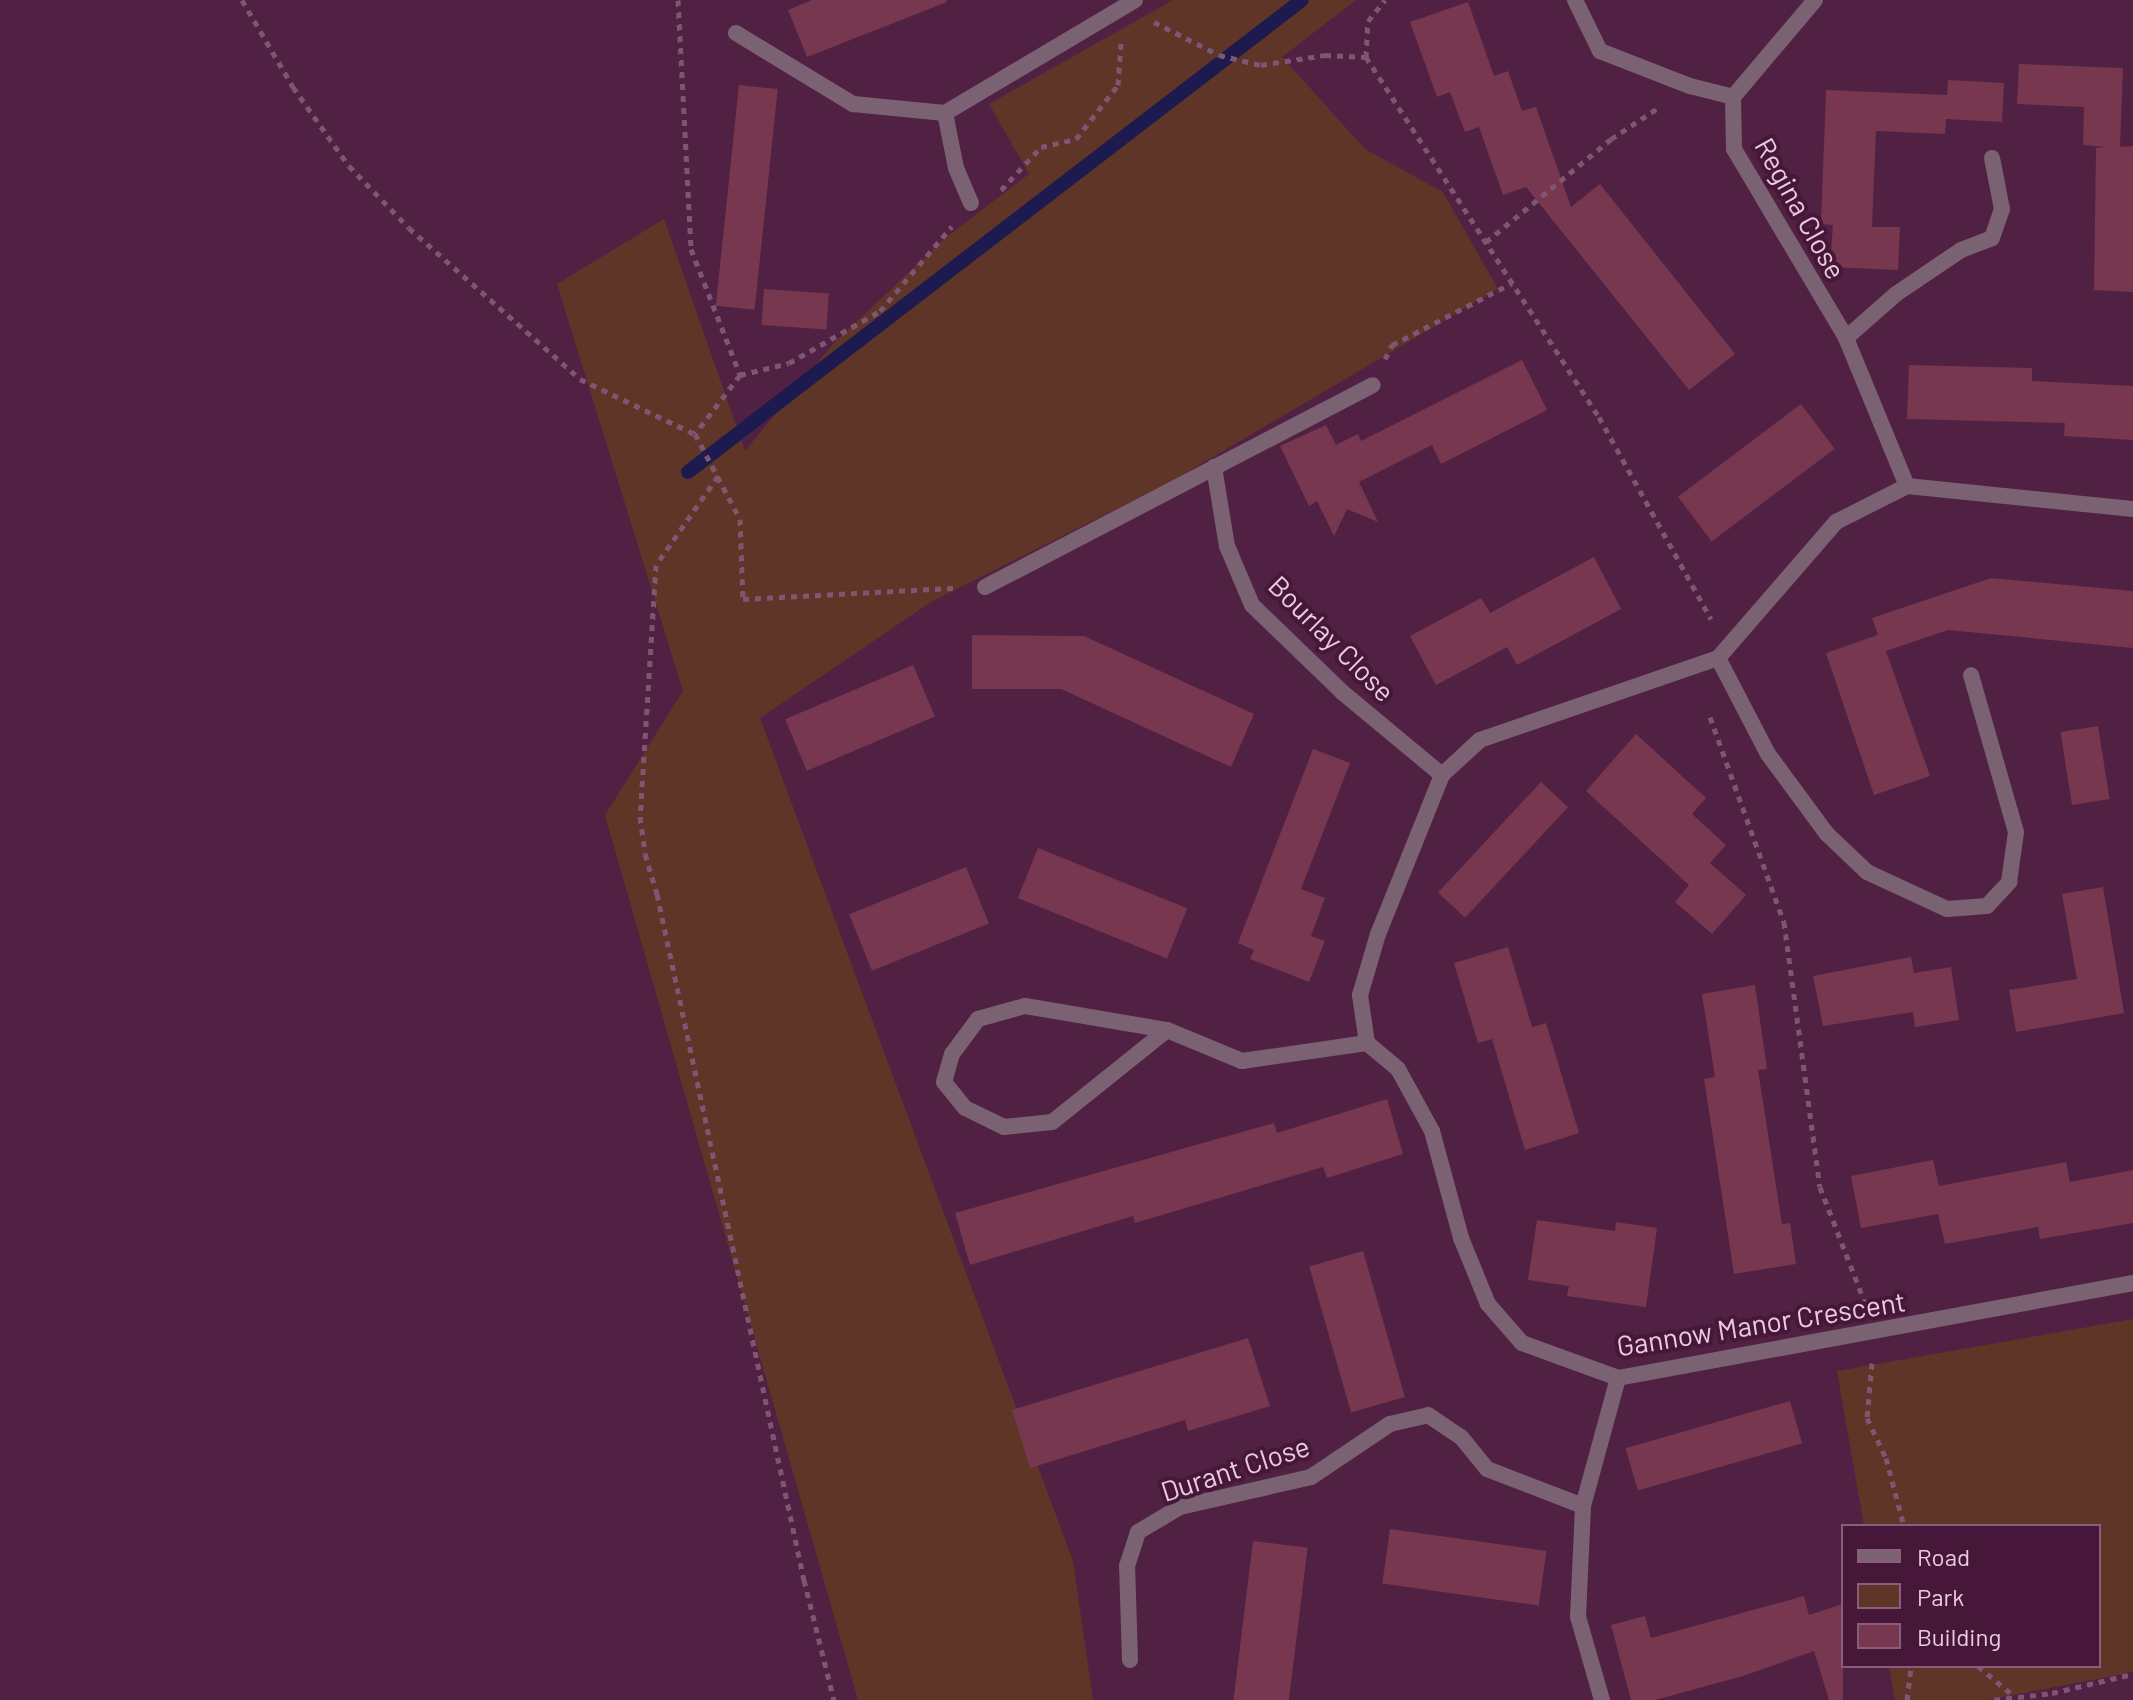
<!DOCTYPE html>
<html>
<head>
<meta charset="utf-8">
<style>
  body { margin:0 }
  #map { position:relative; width:2133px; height:1700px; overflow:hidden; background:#512144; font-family:Barlow,sans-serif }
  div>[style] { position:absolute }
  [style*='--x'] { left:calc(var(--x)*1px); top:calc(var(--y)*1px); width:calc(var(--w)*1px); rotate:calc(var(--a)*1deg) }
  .green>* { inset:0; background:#5e3527 }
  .stream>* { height:14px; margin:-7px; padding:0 7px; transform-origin:7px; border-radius:7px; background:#1c1a4e }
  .building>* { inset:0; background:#77374e; transform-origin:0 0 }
  .path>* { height:5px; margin-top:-2.5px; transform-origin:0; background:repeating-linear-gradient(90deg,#7f5573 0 6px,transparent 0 12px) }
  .minor>* { height:16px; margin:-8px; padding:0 8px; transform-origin:8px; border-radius:8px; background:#7b6272 }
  span { translate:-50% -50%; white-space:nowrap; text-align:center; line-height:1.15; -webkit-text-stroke:8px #461739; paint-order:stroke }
  .street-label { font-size:28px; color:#eaccdf }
  .legend { position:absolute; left:1841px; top:1524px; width:260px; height:144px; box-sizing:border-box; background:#461739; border:2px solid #885f7b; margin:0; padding:10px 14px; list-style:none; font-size:24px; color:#eaccdf }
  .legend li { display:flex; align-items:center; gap:16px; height:40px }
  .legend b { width:40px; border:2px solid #885f7b }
</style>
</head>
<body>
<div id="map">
  <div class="green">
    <i style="clip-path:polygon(1173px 0,1356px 0,1282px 57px,1365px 149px,1443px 192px,1498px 289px,1174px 480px,931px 602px,760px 718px,1073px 1561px,1093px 1700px,858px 1700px,605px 815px,683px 691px,557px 284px,664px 219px,745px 451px,832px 345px,944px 239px,1029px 174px,989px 104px)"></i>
    <i style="clip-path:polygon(2133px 1319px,2133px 1672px,1988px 1700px,1895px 1700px,1889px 1666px,2099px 1666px,2099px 1526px,1864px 1526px,1837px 1371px)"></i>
  </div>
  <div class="stream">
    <i style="--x:688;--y:472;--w:774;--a:-37.55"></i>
  </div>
  <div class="building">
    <i style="clip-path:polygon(812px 0,946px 0,947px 2px,807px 57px,788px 10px)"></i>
    <i style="clip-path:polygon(1468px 2px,1494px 76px,1508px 71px,1522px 111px,1536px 107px,1571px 207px,1600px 184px,1735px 354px,1689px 390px,1526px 187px,1503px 195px,1479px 127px,1465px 132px,1450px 92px,1437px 97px,1410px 22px)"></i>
    <i style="clip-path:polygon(2019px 64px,2123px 68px,2120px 147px,2133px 146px,2133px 292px,2094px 290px,2096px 148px,2106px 147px,2083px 145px,2084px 107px,2017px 104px)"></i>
    <i style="clip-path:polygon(1948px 80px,2004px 83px,2002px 122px,1946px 119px,1945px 134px,1876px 131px,1872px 227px,1900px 227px,1898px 270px,1830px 267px,1833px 225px,1821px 224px,1826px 90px,1947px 95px)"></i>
    <i style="left:739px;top:85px;width:39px;height:222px;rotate:6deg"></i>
    <i style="left:764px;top:289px;width:65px;height:36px;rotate:4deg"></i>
    <i style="clip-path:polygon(1522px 360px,1547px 410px,1441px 464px,1432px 445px,1359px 482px,1378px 522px,1347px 509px,1334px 536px,1317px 501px,1309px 506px,1280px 446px,1326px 425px,1336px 445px,1358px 434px,1361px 441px)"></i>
    <i style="clip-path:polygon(1909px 365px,2032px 368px,2032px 381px,2133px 386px,2133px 440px,2064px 436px,2065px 423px,1907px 419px)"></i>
    <i style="left:1801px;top:404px;width:56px;height:154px;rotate:53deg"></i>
    <i style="clip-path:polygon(1594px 557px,1621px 609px,1517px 665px,1507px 647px,1436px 685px,1410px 636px,1481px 598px,1490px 613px)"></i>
    <i style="clip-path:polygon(1991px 578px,2133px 591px,2133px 648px,1948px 630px,1886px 651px,1930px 776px,1874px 795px,1826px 653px,1878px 635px,1872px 618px)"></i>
    <i style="clip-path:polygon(972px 635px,1084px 636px,1254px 714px,1231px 767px,1061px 689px,972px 689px)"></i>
    <i style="left:913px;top:665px;width:56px;height:139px;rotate:67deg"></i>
    <i style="left:2098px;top:726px;width:74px;height:38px;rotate:81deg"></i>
    <i style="clip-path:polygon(1636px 734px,1706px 798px,1692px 814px,1726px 845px,1710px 863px,1746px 895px,1712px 934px,1675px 902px,1689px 885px,1586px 791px)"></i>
    <i style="clip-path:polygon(1313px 749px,1350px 763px,1301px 889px,1325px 898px,1311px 936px,1325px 941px,1309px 982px,1250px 959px,1254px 950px,1238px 943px)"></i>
    <i style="left:1541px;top:782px;width:37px;height:151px;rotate:43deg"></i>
    <i style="left:1038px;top:848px;width:161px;height:54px;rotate:22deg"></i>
    <i style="left:966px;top:867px;width:61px;height:126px;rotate:68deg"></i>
    <i style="clip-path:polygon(2103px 887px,2124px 1013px,2016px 1032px,2009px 990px,2077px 979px,2062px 894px)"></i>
    <i style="clip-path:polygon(1508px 947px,1532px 1027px,1546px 1023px,1579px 1133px,1525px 1150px,1492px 1039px,1478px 1043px,1454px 963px)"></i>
    <i style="clip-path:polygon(1911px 957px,1914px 973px,1951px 967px,1959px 1020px,1915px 1027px,1913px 1012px,1823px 1026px,1813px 976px)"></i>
    <i style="clip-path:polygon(1755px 985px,1767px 1069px,1758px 1070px,1782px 1224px,1790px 1223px,1796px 1264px,1734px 1274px,1704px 1079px,1715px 1077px,1702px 994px)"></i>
    <i style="clip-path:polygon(1387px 1099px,1403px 1154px,1327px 1178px,1323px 1167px,1135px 1223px,1133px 1216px,970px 1265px,955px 1213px,1274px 1123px,1277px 1133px)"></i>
    <i style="clip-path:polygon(1933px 1160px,1939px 1186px,2066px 1162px,2070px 1182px,2133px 1170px,2133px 1223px,2040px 1239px,2038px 1227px,1945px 1244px,1938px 1214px,1861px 1228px,1851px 1176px)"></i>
    <i style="clip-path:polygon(1537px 1220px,1615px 1231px,1616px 1222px,1657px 1228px,1646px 1307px,1567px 1296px,1569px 1286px,1528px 1280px)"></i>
    <i style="left:1363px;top:1251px;width:152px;height:56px;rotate:74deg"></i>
    <i style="clip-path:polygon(1248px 1338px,1270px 1406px,1188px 1431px,1185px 1420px,1030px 1468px,1012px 1410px)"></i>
    <i style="left:1790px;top:1401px;width:44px;height:171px;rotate:74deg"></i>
    <i style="left:1390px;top:1529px;width:158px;height:55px;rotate:8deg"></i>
    <i style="left:1253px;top:1541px;width:55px;height:160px;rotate:7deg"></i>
    <i style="clip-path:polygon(1804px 1596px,1809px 1615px,1843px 1604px,1843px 1700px,1829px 1700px,1814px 1651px,1743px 1676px,1655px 1700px,1631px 1700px,1611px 1625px,1645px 1616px,1651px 1638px)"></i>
  </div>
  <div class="path">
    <i style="--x:242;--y:0;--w:101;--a:59.6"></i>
    <i style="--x:293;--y:87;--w:97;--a:54.7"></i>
    <i style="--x:349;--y:166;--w:86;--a:45.9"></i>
    <i style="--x:409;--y:228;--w:228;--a:41.4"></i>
    <i style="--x:580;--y:379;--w:127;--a:25.6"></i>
    <i style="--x:695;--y:434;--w:96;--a:62.1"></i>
    <i style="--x:740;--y:519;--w:80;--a:87.9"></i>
    <i style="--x:743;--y:599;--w:213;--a:-3"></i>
    <i style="--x:678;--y:0;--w:249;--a:87"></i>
    <i style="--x:691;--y:249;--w:135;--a:68.7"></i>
    <i style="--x:740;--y:375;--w:74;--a:127.3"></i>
    <i style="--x:1154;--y:22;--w:73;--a:26.9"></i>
    <i style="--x:1219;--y:55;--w:43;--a:13.4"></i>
    <i style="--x:1261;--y:65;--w:65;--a:-8.9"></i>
    <i style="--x:1325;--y:55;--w:41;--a:2.8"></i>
    <i style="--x:1366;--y:57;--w:36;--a:-87"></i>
    <i style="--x:1368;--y:21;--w:27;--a:-51"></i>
    <i style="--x:1366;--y:57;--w:429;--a:57.1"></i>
    <i style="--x:1599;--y:417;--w:231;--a:61"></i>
    <i style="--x:1001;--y:190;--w:59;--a:-47.1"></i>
    <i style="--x:1041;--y:147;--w:36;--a:-13"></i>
    <i style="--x:1076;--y:139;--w:68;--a:-52.1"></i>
    <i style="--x:1118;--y:85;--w:42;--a:-85.9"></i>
    <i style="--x:1486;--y:242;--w:162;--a:-39.5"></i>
    <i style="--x:1611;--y:139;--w:56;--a:-33.4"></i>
    <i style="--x:1385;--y:359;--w:16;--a:-63"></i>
    <i style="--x:1392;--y:345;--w:135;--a:-27.3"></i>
    <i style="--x:740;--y:375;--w:50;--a:-13.8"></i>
    <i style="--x:789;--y:363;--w:105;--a:-29.7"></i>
    <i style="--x:880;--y:311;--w:111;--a:-49.7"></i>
    <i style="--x:718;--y:476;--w:108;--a:124.9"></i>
    <i style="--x:656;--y:565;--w:253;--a:93.6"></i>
    <i style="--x:640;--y:817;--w:37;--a:82"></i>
    <i style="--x:645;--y:854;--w:42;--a:73.3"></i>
    <i style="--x:657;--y:894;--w:702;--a:77.91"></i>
    <i style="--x:804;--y:1580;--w:124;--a:76"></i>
    <i style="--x:1710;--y:717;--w:218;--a:70.2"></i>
    <i style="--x:1784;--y:922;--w:267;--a:82.3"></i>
    <i style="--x:1820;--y:1187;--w:124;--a:68.8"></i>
    <i style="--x:1872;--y:1363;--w:55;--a:95.2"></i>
    <i style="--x:1867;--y:1418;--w:44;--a:64.6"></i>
    <i style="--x:1886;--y:1458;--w:70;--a:75.2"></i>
    <i style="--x:1978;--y:1666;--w:47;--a:39.8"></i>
    <i style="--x:1907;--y:1700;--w:34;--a:-83"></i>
    <i style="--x:1994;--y:1700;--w:58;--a:-6.9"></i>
    <i style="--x:2052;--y:1693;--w:83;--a:-13.2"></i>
  </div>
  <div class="minor">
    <i style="--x:1575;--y:0;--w:57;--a:63.9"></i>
    <i style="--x:1600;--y:51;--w:97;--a:21.3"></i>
    <i style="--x:1690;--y:86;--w:44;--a:14.3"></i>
    <i style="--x:1815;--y:0;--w:127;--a:130.2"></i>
    <i style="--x:1733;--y:97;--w:52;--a:88.9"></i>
    <i style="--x:1734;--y:149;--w:220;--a:59.3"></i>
    <i style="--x:1846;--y:338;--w:160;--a:67.6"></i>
    <i style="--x:736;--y:33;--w:137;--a:31.3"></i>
    <i style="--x:853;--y:104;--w:92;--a:5.6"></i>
    <i style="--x:945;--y:113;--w:221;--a:-30.7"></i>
    <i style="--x:945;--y:113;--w:56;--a:78.7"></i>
    <i style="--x:956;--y:168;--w:38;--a:67"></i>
    <i style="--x:1846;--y:338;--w:67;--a:-41.3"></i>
    <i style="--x:1896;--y:294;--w:78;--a:-34.1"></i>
    <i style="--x:1961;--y:250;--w:33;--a:-21"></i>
    <i style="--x:1992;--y:238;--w:31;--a:-71"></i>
    <i style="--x:2002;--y:209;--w:52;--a:-101.1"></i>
    <i style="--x:1214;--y:467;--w:80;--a:80.7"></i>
    <i style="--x:1227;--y:546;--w:64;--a:67"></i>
    <i style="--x:1252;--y:605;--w:125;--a:44"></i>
    <i style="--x:1342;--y:692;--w:130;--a:39.7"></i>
    <i style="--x:2133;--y:509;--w:227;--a:-174.2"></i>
    <i style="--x:1907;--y:486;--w:80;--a:153.1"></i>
    <i style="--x:1836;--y:522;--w:180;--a:130.9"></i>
    <i style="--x:1718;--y:658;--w:252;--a:161"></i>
    <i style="--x:1480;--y:740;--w:52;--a:137.4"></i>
    <i style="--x:1442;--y:775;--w:171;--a:111.9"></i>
    <i style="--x:1378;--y:934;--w:64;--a:106.4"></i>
    <i style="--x:1360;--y:995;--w:49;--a:81.7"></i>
    <i style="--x:1367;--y:1043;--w:40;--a:40"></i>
    <i style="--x:1398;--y:1069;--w:71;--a:61.3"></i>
    <i style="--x:1432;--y:1131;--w:111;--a:74.8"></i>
    <i style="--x:1461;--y:1238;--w:71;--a:67.8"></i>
    <i style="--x:1488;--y:1304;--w:52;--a:48.9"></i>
    <i style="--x:1522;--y:1343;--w:102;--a:20"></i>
    <i style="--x:1618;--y:1378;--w:524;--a:-10.45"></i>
    <i style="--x:985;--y:587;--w:437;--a:-27.5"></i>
    <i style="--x:1718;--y:658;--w:108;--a:62.5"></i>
    <i style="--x:1768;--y:754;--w:99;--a:53.6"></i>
    <i style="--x:1827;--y:834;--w:55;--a:43.5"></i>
    <i style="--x:1867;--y:872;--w:88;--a:24.8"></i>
    <i style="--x:1947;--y:909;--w:40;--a:-4.3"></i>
    <i style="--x:1987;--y:906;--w:33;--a:-47"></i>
    <i style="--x:2009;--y:882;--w:50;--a:-82"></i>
    <i style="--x:2016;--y:832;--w:163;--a:-106"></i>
    <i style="--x:1167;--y:1030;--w:147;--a:141.3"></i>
    <i style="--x:1052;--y:1122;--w:48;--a:174.1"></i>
    <i style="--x:1004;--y:1127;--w:43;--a:-154"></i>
    <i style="--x:965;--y:1108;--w:33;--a:-129"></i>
    <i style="--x:944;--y:1082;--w:29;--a:-74"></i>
    <i style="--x:952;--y:1054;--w:44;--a:-53.4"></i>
    <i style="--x:978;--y:1019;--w:49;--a:-15.5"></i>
    <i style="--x:1025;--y:1006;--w:144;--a:9.6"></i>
    <i style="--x:1167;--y:1030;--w:81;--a:22.5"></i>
    <i style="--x:1242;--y:1061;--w:126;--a:-8.2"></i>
    <i style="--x:1130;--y:1660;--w:94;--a:-91.8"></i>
    <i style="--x:1127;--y:1566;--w:36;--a:-72"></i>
    <i style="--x:1138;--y:1532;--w:49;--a:-30.8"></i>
    <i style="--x:1180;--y:1507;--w:134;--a:-12.9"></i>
    <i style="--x:1311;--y:1477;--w:95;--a:-33.9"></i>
    <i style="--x:1390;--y:1424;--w:39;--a:-13"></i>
    <i style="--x:1428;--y:1415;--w:40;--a:34"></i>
    <i style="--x:1461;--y:1437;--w:41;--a:50.9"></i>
    <i style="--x:1487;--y:1469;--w:103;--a:21.1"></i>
    <i style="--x:1602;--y:1700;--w:86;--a:-106.1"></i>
    <i style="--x:1578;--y:1617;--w:111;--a:-87.4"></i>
    <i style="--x:1583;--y:1506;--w:133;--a:-74.7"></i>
  </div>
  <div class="street-label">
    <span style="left:1801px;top:208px;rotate:61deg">Regina Close</span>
    <span style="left:1332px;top:638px;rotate:45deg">Bourlay Close</span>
    <span style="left:1761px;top:1323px;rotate:-9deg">Gannow Manor Crescent</span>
    <span style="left:1235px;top:1468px;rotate:-18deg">Durant Close</span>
  </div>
  <ul class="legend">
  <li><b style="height:10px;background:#7b6272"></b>Road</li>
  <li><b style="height:22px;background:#5e3527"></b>Park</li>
  <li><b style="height:22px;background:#77374e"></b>Building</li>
  </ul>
</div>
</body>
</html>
